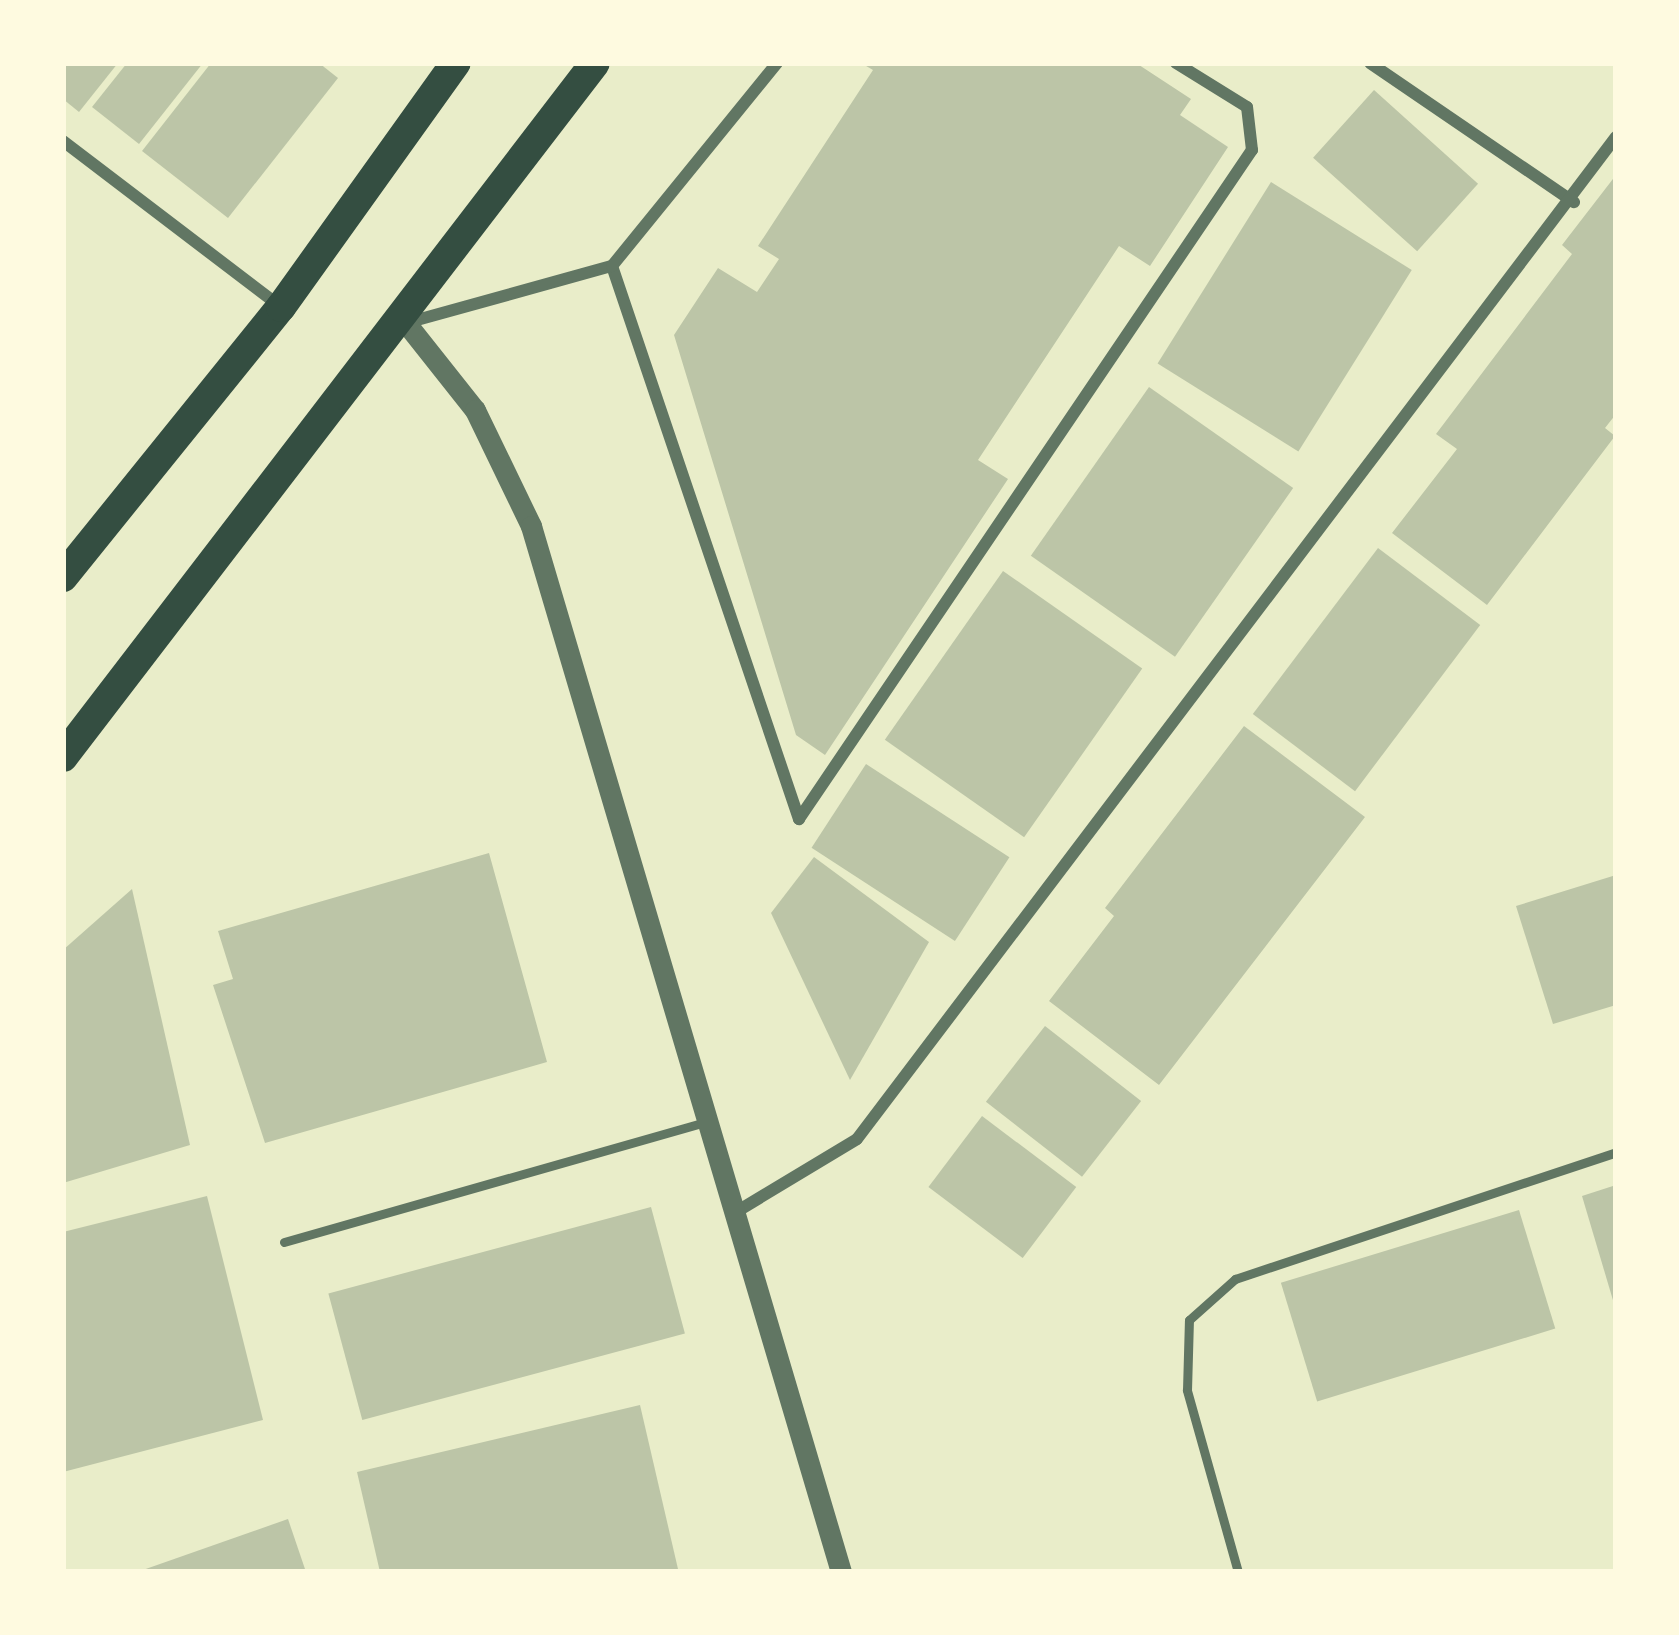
<!DOCTYPE html>
<html>
<head>
<meta charset="utf-8">
<style>
  body { margin:0 }
  #map { position:relative; width:1679px; height:1635px; overflow:hidden; background:#e9edc9; font-family:"Sofia Sans Condensed",sans-serif }
  div>[style] { position:absolute }
  [style*='--x'] { left:calc(var(--x)*1px); top:calc(var(--y)*1px); width:calc(var(--w)*1px); rotate:calc(var(--a)*1deg) }
  .building>* { inset:0; background:#bcc5a7; transform-origin:0 0 }
  .service>* { height:9px; margin:-4.5px; padding:0 4.5px; transform-origin:4.5px; border-radius:4.5px; background:#617663 }
  .minor>* { height:12px; margin:-6px; padding:0 6px; transform-origin:6px; border-radius:6px; background:#617663 }
  .tertiary>* { height:21px; margin:-10.5px; padding:0 10.5px; transform-origin:10.5px; border-radius:10.5px; background:#617663 }
  .primary>* { height:30px; margin:-15px; padding:0 15px; transform-origin:15px; border-radius:15px; background:#344e41 }
  span { translate:-50% -50%; white-space:nowrap; text-align:center; line-height:1.15; -webkit-text-stroke:10px #fefae0; paint-order:stroke }
  .frame { position:absolute; inset:0; border:66px solid #fefae0; pointer-events:none }
</style>
</head>
<body>
<div id="map">
  <div class="building">
    <i style="clip-path:polygon(63px 63px,118px 63px,79px 112px,63px 99px)"></i>
    <i style="clip-path:polygon(127px 63px,203px 63px,139px 144px,92px 107px)"></i>
    <i style="clip-path:polygon(211px 63px,319px 63px,338px 78px,228px 218px,142px 151px)"></i>
    <i style="clip-path:polygon(861px 63px,1136px 63px,1191px 99px,1180px 115px,1228px 147px,1150px 266px,1119px 246px,978px 460px,1008px 479px,825px 755px,796px 735px,674px 335px,718px 268px,757px 292px,779px 259px,758px 246px,873px 70px)"></i>
    <i style="left:1374px;top:90px;width:140px;height:91px;rotate:42deg"></i>
    <i style="clip-path:polygon(1616px 175px,1616px 414px,1605px 428px,1615px 436px,1487px 605px,1392px 533px,1457px 449px,1436px 434px,1572px 254px,1562px 245px)"></i>
    <i style="left:1271px;top:182px;width:166px;height:214px;rotate:32deg"></i>
    <i style="left:1149px;top:387px;width:176px;height:206px;rotate:35deg"></i>
    <i style="left:1378px;top:548px;width:128px;height:208px;rotate:37deg"></i>
    <i style="left:1003px;top:571px;width:170px;height:206px;rotate:35deg"></i>
    <i style="clip-path:polygon(1244px 726px,1365px 817px,1159px 1085px,1049px 1001px,1114px 916px,1105px 908px)"></i>
    <i style="left:866px;top:764px;width:171px;height:100px;rotate:33deg"></i>
    <i style="clip-path:polygon(489px 853px,547px 1062px,265px 1143px,213px 985px,233px 979px,218px 931px)"></i>
    <i style="clip-path:polygon(814px 857px,929px 942px,850px 1080px,771px 913px)"></i>
    <i style="clip-path:polygon(1616px 875px,1616px 1005px,1553px 1024px,1516px 906px)"></i>
    <i style="clip-path:polygon(132px 889px,190px 1145px,63px 1183px,63px 950px)"></i>
    <i style="left:1045px;top:1026px;width:122px;height:96px;rotate:38deg"></i>
    <i style="left:982px;top:1116px;width:118px;height:89px;rotate:37deg"></i>
    <i style="clip-path:polygon(1616px 1185px,1616px 1306px,1615px 1307px,1582px 1196px)"></i>
    <i style="clip-path:polygon(207px 1196px,263px 1420px,63px 1472px,63px 1232px)"></i>
    <i style="left:651px;top:1207px;width:131px;height:334px;rotate:75deg"></i>
    <i style="left:1519px;top:1210px;width:124px;height:249px;rotate:73deg"></i>
    <i style="clip-path:polygon(640px 1405px,678px 1569px,380px 1572px,357px 1472px)"></i>
    <i style="clip-path:polygon(288px 1519px,306px 1572px,140px 1572px,140px 1571px)"></i>
  </div>
  <div class="service">
    <i style="--x:284;--y:1242;--w:439;--a:-15.9"></i>
    <i style="--x:1238;--y:1572;--w:189;--a:-105.7"></i>
    <i style="--x:1187;--y:1390;--w:70;--a:-88.4"></i>
    <i style="--x:1189;--y:1320;--w:62;--a:-41.7"></i>
    <i style="--x:1235;--y:1279;--w:402;--a:-18.4"></i>
  </div>
  <div class="minor">
    <i style="--x:1370;--y:63;--w:247;--a:34.3"></i>
    <i style="--x:63;--y:141;--w:274;--a:37.3"></i>
    <i style="--x:612;--y:266;--w:584;--a:71.32"></i>
    <i style="--x:799;--y:819;--w:808;--a:-55.9"></i>
    <i style="--x:1252;--y:150;--w:43;--a:-96.6"></i>
    <i style="--x:1247;--y:107;--w:84;--a:-148.2"></i>
    <i style="--x:406;--y:323;--w:214;--a:-15.5"></i>
    <i style="--x:612;--y:266;--w:262;--a:-50.9"></i>
    <i style="--x:741;--y:1209;--w:135;--a:-31.1"></i>
    <i style="--x:857;--y:1139;--w:1257;--a:-52.86"></i>
  </div>
  <div class="tertiary">
    <i style="--x:406;--y:323;--w:111;--a:51.6"></i>
    <i style="--x:475;--y:410;--w:129;--a:64.2"></i>
    <i style="--x:531;--y:526;--w:1091;--a:73.49"></i>
  </div>
  <div class="primary">
    <i style="--x:63;--y:577;--w:347;--a:-51.1"></i>
    <i style="--x:281;--y:307;--w:300;--a:-54.4"></i>
    <i style="--x:63;--y:757;--w:874;--a:-52.53"></i>
  </div>
  <div class="frame"></div>
</div>
</body>
</html>
